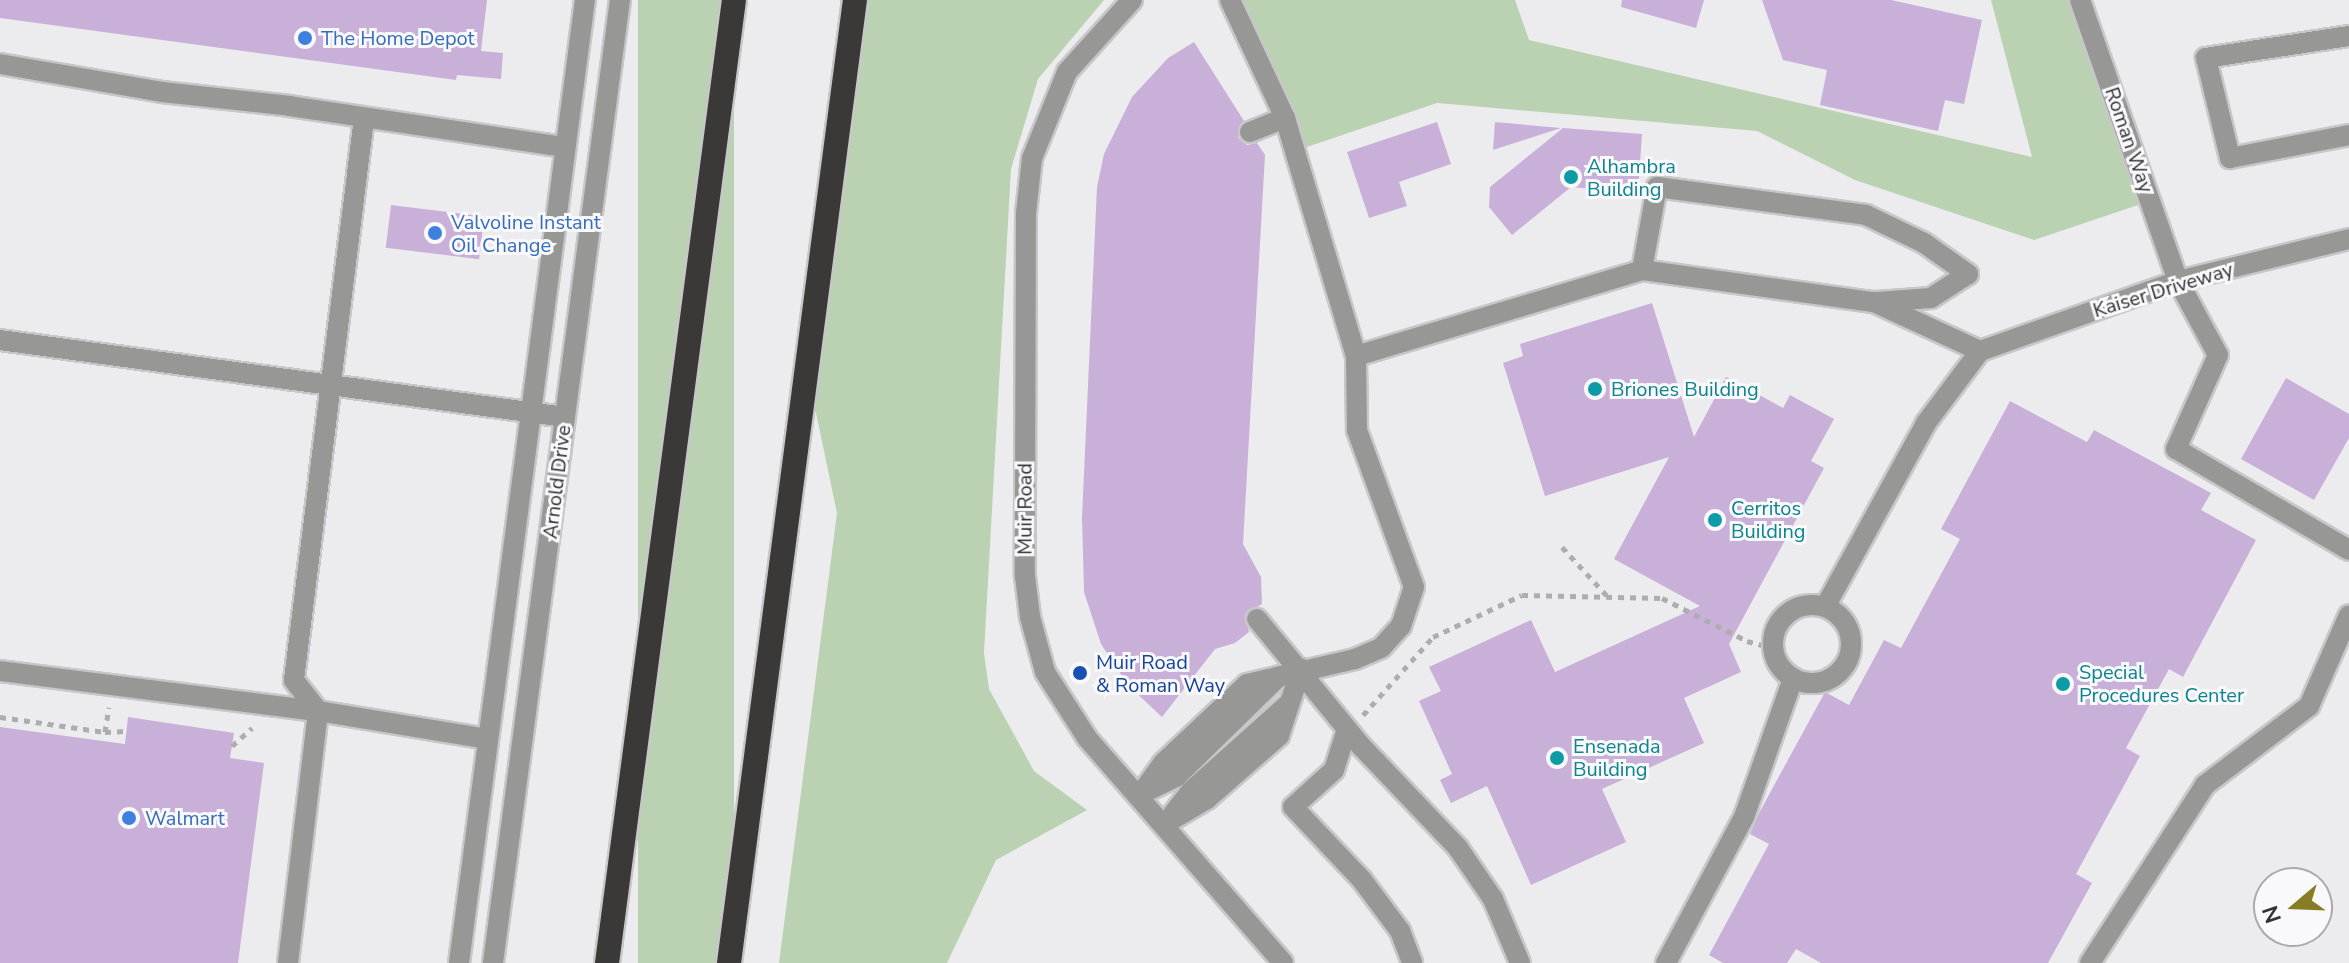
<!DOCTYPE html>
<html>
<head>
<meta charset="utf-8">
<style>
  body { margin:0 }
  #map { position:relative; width:2349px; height:963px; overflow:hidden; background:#ececee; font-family:"Nunito Sans",sans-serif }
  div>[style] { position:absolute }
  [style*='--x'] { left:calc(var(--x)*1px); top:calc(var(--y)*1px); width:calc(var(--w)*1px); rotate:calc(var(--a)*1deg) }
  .green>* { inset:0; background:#bad2b2; transform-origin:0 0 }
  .building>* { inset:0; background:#c9b0d9; transform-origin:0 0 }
  .path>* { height:5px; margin-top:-2.5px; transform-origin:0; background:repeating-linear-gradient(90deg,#adadae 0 6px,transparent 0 12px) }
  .roads { filter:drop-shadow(2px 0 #c7c7c9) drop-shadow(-2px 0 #c7c7c9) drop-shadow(0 2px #c7c7c9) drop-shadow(0 -2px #c7c7c9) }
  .minor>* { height:20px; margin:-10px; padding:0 10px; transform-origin:10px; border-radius:10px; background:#979796 }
  .minor>.ring { margin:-10px; padding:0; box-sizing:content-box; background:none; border:20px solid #979796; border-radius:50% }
  .highway>* { height:24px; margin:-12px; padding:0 12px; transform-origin:12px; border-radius:12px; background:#3a3938 }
  .dots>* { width:22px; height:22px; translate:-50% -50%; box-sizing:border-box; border:4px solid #f9f9fb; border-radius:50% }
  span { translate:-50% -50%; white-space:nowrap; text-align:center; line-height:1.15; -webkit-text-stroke:6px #f9f9fb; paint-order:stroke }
  .shop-label { font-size:20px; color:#366cbe }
  .left { translate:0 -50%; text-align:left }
  .street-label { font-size:20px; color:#323333 }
  .culture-label { font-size:20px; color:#0d838f }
  .transit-label { font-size:20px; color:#164399 }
  .north { position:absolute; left:2253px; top:867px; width:80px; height:80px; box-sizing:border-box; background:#f9f9fb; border:2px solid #a9aaab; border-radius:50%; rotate:251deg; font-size:22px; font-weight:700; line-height:32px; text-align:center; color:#323333 }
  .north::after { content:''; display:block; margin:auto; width:28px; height:36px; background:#867d24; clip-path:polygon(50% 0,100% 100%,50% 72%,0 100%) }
</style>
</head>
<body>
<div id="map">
  <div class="green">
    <i style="left:638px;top:0;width:96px;height:971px"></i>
    <i style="clip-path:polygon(855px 0,1104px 0,1038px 79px,1011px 169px,984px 653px,989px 689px,1034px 771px,1087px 810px,996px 860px,947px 963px,779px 963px,837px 513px,807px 370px)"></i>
    <i style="clip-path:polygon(1230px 0,1515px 0,1529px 40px,2032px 157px,1991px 0,2080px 0,2150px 201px,2034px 240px,1855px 180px,1757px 131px,1437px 103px,1295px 151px)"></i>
  </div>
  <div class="building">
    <i style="clip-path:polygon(0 0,487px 0,481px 51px,503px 53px,501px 79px,457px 75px,456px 80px,0 18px)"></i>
    <i style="clip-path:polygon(1622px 0,1704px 0,1696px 28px,1621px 7px)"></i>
    <i style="clip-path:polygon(1762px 0,1891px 0,1982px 20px,1964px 104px,1945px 100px,1938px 131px,1820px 105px,1827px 70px,1783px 60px)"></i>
    <i style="clip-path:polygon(1194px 42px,1244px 121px,1238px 138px,1247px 145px,1257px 143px,1265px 155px,1243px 544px,1261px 577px,1262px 604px,1245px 614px,1249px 632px,1235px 643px,1215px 649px,1162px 717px,1128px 685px,1101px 644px,1084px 592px,1082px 517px,1097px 187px,1104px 154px,1132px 97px,1168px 58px)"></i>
    <i style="clip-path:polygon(1437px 122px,1451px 164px,1399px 182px,1407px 206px,1369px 218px,1347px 152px)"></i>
    <i style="clip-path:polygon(1495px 122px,1561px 128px,1493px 150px)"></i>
    <i style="clip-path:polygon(1563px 128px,1642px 134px,1638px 193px,1571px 187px,1512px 235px,1489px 207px,1490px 187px)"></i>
    <i style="left:391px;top:205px;width:94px;height:43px;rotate:7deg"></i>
    <i style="clip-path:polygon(1652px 303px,1694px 437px,1726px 377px,1783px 408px,1790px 395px,1834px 419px,1811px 461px,1824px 468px,1729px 644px,1741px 672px,1684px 698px,1704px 743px,1602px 789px,1626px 842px,1531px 885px,1487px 786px,1451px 803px,1440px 780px,1452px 774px,1419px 701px,1441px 691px,1429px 667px,1531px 620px,1555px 672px,1700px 606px,1614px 559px,1669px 457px,1545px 496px,1503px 363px,1523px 356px,1520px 344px)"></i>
    <i style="clip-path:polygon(2286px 378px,2349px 414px,2349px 438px,2314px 500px,2241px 459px)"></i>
    <i style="clip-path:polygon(2010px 401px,2087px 442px,2094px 430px,2211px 493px,2201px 510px,2256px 540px,2183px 677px,2169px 669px,2126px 748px,2140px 756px,2076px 874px,2092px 883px,2048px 963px,1821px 963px,1796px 949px,1787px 963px,1723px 963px,1709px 955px,1769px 844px,1750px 834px,1759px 813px,1825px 692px,1849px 705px,1884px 640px,1901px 648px,1960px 539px,1941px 529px)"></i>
    <i style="clip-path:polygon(128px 717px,234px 733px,230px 758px,264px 763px,238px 963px,0 963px,0 727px,125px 744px)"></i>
  </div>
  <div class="path">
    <i style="--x:1562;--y:547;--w:71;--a:47.3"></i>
    <i style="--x:1363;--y:715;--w:105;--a:-48.1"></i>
    <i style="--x:1433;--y:637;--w:98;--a:-25.3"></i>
    <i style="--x:1522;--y:595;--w:140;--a:1.2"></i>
    <i style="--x:1662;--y:598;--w:95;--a:26.8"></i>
    <i style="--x:1747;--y:641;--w:27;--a:15"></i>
    <i style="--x:0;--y:717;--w:106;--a:8.1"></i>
    <i style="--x:105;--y:732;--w:25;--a:-81"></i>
    <i style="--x:105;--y:732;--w:21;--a:-3"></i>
    <i style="--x:232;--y:746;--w:27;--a:-42"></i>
  </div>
  <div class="roads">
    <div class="minor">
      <i style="--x:1132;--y:0;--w:97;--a:132.1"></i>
      <i style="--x:1067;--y:72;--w:93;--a:112.1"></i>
      <i style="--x:1032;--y:158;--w:55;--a:96.2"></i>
      <i style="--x:1026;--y:213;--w:363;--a:90.2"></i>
      <i style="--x:1025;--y:576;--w:41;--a:83"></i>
      <i style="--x:1030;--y:617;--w:57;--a:74.7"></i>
      <i style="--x:1045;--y:672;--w:78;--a:57.5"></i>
      <i style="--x:1087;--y:738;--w:298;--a:48.9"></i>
      <i style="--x:1230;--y:0;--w:130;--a:65"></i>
      <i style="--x:1285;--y:118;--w:248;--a:73.4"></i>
      <i style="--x:1356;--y:356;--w:299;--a:-16.7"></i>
      <i style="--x:1642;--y:270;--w:234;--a:7.9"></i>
      <i style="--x:1874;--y:302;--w:117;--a:24.8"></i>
      <i style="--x:2080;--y:0;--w:298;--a:70.8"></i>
      <i style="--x:2178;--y:281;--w:84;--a:61.6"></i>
      <i style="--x:2218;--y:355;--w:103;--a:114.1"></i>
      <i style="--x:2176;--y:449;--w:200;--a:30.3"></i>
      <i style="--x:2349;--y:36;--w:145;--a:171.3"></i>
      <i style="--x:2206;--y:58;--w:103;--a:76.5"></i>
      <i style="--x:2230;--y:158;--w:121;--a:-10.9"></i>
      <i style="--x:0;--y:64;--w:164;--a:9.8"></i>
      <i style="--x:162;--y:92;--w:129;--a:6.2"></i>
      <i style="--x:290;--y:106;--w:278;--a:8.5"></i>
      <i style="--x:1250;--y:132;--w:38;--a:-22"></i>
      <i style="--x:1642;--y:270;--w:84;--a:-79.8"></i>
      <i style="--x:1657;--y:187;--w:211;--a:7.6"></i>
      <i style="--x:1866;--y:215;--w:64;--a:25.8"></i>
      <i style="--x:1924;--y:243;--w:54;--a:35.2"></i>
      <i style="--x:1968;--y:274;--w:44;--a:147"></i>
      <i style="--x:1931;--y:298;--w:54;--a:175.8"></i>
      <i style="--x:0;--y:340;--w:570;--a:7.76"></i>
      <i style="--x:1980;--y:351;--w:210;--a:-19.5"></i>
      <i style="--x:2178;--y:281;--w:176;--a:-13.8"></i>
      <i class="ring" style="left:1773px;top:605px;width:58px;height:58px"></i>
      <i style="--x:1825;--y:607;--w:210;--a:-61.2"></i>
      <i style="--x:1926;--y:423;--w:90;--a:-53.1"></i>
      <i style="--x:1257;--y:619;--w:164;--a:50.7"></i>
      <i style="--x:1361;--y:746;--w:141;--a:46.4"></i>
      <i style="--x:1458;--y:848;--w:62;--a:55.5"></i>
      <i style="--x:1493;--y:899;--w:69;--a:67.1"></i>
      <i style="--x:0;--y:671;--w:321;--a:7.2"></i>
      <i style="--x:318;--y:711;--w:172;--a:9.4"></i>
      <i style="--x:1347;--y:729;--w:43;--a:107.6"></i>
      <i style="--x:1334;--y:770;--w:55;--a:137.9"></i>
      <i style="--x:1293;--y:807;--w:100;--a:46.6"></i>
      <i style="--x:1362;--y:880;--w:64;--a:53.3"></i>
      <i style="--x:1400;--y:931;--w:34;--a:69"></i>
      <i style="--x:1143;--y:793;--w:37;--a:-26"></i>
      <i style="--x:1176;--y:777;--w:144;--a:-44.4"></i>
      <i style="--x:1140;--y:795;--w:39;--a:-54"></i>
      <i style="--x:1163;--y:763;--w:115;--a:-43.2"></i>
      <i style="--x:1247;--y:684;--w:111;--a:-13"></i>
      <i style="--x:1355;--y:659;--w:28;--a:-23"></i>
      <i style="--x:1381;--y:648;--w:30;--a:-48"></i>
      <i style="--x:1401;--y:626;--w:41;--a:-71.6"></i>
      <i style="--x:1414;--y:587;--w:167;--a:-110"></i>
      <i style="--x:1357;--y:430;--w:74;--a:-90.8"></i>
      <i style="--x:1173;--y:814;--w:28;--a:-52"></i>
      <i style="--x:1190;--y:792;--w:132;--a:-41.9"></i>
      <i style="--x:1165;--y:824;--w:49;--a:-30.8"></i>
      <i style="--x:1207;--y:799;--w:96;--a:-41.2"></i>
      <i style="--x:1279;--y:736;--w:71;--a:-71.8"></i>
      <i style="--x:288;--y:963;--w:254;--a:-83.2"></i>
      <i style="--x:318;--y:711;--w:39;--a:-128"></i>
      <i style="--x:294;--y:680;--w:566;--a:-82.9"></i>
      <i style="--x:459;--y:963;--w:971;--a:-82.55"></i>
      <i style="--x:493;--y:963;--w:971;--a:-82.49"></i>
      <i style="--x:1666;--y:963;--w:166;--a:-61.9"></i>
      <i style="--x:1744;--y:817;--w:146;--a:-70.5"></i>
      <i style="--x:2090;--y:963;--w:212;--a:-57.1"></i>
      <i style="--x:2205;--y:785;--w:131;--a:-37.2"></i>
      <i style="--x:2309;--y:706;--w:99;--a:-66.3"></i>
    </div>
    <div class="highway">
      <i style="--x:607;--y:963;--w:971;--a:-82.49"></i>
      <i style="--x:729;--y:963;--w:971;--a:-82.55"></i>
    </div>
  </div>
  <div class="dots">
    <i style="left:305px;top:38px;background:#3f7fe0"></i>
    <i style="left:1571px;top:177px;background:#0f9aa8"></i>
    <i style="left:435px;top:233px;background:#3f7fe0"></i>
    <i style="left:1595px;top:389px;background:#0f9aa8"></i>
    <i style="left:1715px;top:520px;background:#0f9aa8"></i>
    <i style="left:1080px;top:673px;background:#1a4fb4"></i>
    <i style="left:2063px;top:684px;background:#0f9aa8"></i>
    <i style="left:1557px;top:758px;background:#0f9aa8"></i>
    <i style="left:129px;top:818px;background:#3f7fe0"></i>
  </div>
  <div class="shop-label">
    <span class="left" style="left:321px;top:38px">The Home Depot</span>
    <span class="left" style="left:451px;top:234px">Valvoline Instant<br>Oil Change</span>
    <span class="left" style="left:145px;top:818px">Walmart</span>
  </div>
  <div class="street-label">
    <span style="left:2129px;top:140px;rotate:71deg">Roman Way</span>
    <span style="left:2163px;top:290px;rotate:-17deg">Kaiser Driveway</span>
    <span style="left:557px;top:482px;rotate:-83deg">Arnold Drive</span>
    <span style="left:1025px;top:509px;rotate:-90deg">Muir Road</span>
  </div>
  <div class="culture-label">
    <span class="left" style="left:1587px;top:178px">Alhambra<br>Building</span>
    <span class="left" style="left:1611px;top:389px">Briones Building</span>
    <span class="left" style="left:1731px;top:520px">Cerritos<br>Building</span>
    <span class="left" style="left:2079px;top:684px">Special<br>Procedures Center</span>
    <span class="left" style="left:1573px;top:758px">Ensenada<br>Building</span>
  </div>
  <div class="transit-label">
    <span class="left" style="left:1096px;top:674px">Muir Road<br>&amp; Roman Way</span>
  </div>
  <div class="north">N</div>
</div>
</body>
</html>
